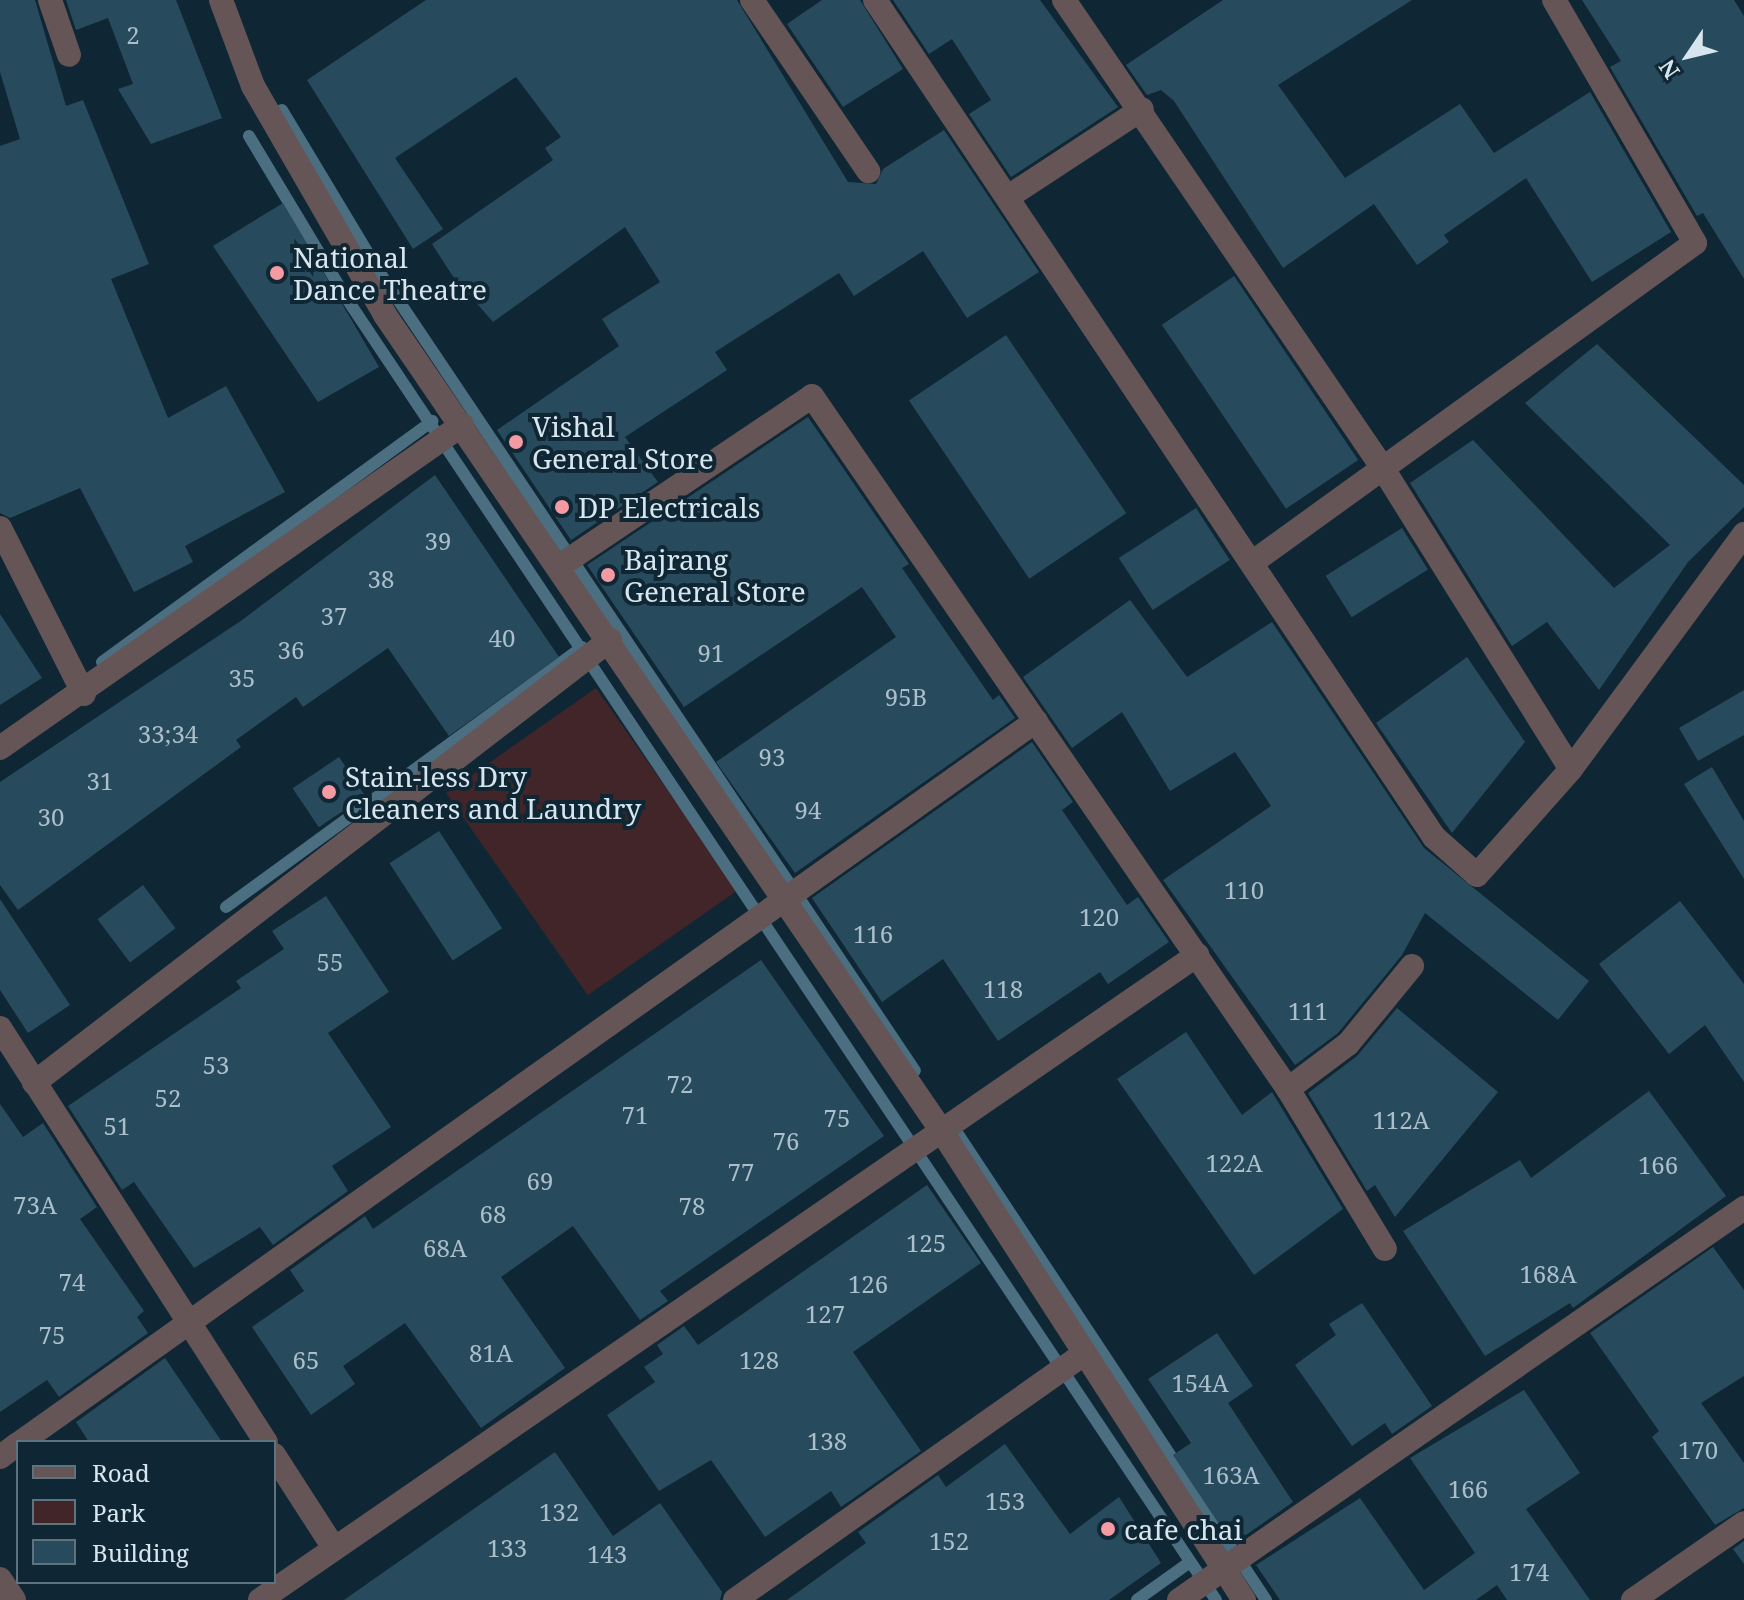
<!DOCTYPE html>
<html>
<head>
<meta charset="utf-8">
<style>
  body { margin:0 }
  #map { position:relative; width:1744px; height:1600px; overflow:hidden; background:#0f2734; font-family:"Noto Serif",serif }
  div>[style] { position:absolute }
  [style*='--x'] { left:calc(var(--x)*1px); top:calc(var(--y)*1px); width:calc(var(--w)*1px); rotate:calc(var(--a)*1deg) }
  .green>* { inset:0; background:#412528; transform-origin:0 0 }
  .stream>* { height:12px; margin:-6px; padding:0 6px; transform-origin:6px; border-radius:6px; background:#4b6e81 }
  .building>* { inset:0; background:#284a5d; transform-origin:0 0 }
  .minor>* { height:24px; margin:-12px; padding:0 12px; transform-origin:12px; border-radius:12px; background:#665556 }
  .dots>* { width:22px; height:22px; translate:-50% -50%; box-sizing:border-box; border:4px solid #0f2734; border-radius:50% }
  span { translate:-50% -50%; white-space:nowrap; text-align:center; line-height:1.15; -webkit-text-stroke:8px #0f2734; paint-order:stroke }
  .number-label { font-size:24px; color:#abbfca }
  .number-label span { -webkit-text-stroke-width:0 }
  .poi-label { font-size:28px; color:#d7e6ee }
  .left { translate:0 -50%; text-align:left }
  .legend { position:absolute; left:16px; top:1440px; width:260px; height:144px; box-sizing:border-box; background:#0f2734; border:2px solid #5f737e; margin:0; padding:10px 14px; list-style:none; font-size:24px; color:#d7e6ee }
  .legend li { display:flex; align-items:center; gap:16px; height:40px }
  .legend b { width:40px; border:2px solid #5f737e }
  .north { position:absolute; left:1648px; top:16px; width:80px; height:80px; -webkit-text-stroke:6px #0f2734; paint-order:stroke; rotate:235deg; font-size:22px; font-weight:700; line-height:32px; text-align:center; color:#d7e6ee }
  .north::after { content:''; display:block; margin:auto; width:28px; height:36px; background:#d7e6ee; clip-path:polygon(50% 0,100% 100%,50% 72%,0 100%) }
</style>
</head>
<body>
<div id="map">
  <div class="green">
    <i style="left:596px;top:688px;width:247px;height:183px;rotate:55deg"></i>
  </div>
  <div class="stream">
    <i style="--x:282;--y:110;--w:187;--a:59"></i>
    <i style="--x:378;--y:270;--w:964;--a:56.16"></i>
    <i style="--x:249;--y:136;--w:187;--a:59"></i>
    <i style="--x:345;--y:296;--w:1568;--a:56.26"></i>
    <i style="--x:102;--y:662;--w:409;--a:-36.1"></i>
    <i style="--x:226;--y:907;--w:441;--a:-36.1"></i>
    <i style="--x:950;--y:1122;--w:573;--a:56.53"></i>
    <i style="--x:1137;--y:1600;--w:65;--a:-35.6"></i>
  </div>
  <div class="building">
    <i style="clip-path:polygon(0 0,35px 0,66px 106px,83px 100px,149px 264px,111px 279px,168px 418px,226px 386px,285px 492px,185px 546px,193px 562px,134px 592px,80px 488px,10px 518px,0 513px,0 146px,20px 139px,0 72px)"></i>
    <i style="clip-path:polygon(66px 0,176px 0,222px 118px,151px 144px,118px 89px,133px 84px,108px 18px,76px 30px)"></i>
    <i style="clip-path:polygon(426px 0,737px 0,848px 182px,876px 184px,883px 169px,944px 130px,1039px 272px,967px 318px,923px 251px,854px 296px,839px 273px,715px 352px,727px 370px,625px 437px,658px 482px,571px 540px,497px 430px,619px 346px,602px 319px,660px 282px,625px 227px,493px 322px,452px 275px,432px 244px,553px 160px,545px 148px,561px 137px,516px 77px,395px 158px,443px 229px,413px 249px,307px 80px)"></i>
    <i style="clip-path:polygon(822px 0,860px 0,903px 69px,843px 107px,787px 24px)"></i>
    <i style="clip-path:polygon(893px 0,1040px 0,1118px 107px,1011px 177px,969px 114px,991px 100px,952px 39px,929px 54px)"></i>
    <i style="clip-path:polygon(1223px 0,1412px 0,1278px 85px,1345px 178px,1460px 104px,1494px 153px,1590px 92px,1671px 232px,1592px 282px,1526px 178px,1444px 235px,1449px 242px,1417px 265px,1374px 204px,1283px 268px,1174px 101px,1161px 90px,1147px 95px,1126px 65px)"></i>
    <i style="clip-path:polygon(1582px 0,1734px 0,1744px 16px,1744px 279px,1703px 213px,1697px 216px,1610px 67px,1621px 61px)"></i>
    <i style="clip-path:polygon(283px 203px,379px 367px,318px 402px,213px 246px)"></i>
    <i style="left:1234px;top:276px;width:222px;height:87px;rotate:56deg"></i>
    <i style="left:1006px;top:335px;width:215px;height:117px;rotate:56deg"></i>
    <i style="clip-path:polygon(1597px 344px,1744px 485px,1744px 507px,1688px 562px,1599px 690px,1547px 622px,1512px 646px,1410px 483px,1473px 440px,1614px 588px,1670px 545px,1525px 403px)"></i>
    <i style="clip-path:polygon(808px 417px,909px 564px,902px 568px,993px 700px,999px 695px,1015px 718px,795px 873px,716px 762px,896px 637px,862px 587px,684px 707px,587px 565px)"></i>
    <i style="clip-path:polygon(435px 475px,559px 657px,449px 736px,388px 648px,303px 707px,296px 697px,236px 740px,241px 747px,18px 910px,0 885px,0 782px,242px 620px)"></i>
    <i style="left:1196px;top:508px;width:62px;height:92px;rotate:57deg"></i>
    <i style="left:1402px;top:528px;width:49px;height:90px;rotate:58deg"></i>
    <i style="clip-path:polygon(1130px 600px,1187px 677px,1272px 622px,1424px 848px,1589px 981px,1558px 1020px,1425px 913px,1402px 955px,1338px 1033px,1295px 1065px,1163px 880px,1271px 806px,1235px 752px,1170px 791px,1122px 712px,1072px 748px,1023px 677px)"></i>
    <i style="clip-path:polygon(0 614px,42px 678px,0 705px)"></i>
    <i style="clip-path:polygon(1467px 657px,1525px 742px,1452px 833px,1376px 723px)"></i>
    <i style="clip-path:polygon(1744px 690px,1744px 735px,1698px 761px,1679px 728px)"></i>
    <i style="clip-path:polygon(1032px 742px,1073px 802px,1062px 810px,1127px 905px,1138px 897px,1169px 942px,1108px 984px,1100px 972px,998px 1041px,943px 959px,882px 1002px,812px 898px)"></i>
    <i style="left:339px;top:757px;width:47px;height:56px;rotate:56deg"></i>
    <i style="clip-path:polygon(1712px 767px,1744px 821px,1744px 879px,1684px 784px)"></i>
    <i style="left:439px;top:831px;width:116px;height:59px;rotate:57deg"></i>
    <i style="left:143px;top:885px;width:54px;height:57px;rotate:53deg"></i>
    <i style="clip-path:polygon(326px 896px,389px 992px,328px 1033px,391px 1127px,332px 1166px,348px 1191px,273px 1245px,260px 1227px,194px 1268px,134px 1182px,122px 1190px,68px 1106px,241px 988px,236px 981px,284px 949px,272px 931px)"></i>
    <i style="clip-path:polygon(0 899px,70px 1005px,28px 1033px,0 990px)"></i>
    <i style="clip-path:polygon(1680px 901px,1744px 984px,1744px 1082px,1705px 1025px,1669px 1054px,1599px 964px)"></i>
    <i style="clip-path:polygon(761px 960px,884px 1136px,660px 1291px,668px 1301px,640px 1320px,573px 1226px,501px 1277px,565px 1368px,481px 1428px,405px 1323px,343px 1366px,355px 1384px,311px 1415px,252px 1327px,304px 1291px,290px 1270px,365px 1216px,373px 1229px)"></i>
    <i style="clip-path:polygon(1397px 1008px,1498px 1092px,1395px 1217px,1375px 1185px,1367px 1191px,1308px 1093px,1357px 1056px)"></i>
    <i style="clip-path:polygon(1186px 1032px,1242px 1115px,1272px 1092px,1343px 1209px,1254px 1275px,1117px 1079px)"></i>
    <i style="clip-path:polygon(1649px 1091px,1726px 1196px,1573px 1308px,1570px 1303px,1485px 1356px,1403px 1231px,1520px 1160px,1531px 1178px)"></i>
    <i style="clip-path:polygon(0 1104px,23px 1137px,43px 1123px,97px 1207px,80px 1219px,144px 1311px,137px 1317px,148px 1333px,59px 1397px,47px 1380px,0 1412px)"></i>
    <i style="clip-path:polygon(927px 1185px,981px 1263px,853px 1352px,921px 1451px,841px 1507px,831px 1491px,765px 1537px,711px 1460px,659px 1491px,607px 1415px,655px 1382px,644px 1367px,663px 1354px,657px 1345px,684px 1326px,698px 1345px)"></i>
    <i style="clip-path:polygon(1713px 1247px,1744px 1290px,1744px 1376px,1701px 1403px,1744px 1463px,1744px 1508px,1715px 1525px,1652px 1437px,1659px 1431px,1590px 1333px)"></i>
    <i style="clip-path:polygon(1362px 1303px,1432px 1406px,1392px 1434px,1385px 1423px,1352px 1446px,1295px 1365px,1336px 1335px,1329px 1324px)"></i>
    <i style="clip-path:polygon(1217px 1333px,1253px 1386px,1228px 1403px,1293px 1502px,1239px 1540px,1234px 1532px,1227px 1536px,1173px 1455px,1191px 1443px,1148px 1379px)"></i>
    <i style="clip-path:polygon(165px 1358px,222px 1442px,89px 1442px,76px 1422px)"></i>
    <i style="clip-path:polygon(1524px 1390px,1580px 1473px,1526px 1509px,1590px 1600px,1507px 1600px,1497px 1585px,1476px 1600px,1280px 1600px,1256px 1565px,1360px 1498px,1424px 1590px,1475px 1553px,1410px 1458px)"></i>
    <i style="clip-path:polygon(1005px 1444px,1070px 1534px,1119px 1497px,1161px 1563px,1109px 1600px,787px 1600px,866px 1543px,858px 1532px,938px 1475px,946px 1487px)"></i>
    <i style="clip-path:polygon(555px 1452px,613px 1536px,660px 1503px,722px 1592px,720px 1600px,344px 1600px)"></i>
    <i style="clip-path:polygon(1744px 1541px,1744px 1564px,1733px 1549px)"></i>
  </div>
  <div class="minor">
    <i style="--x:50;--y:0;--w:58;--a:70.9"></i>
    <i style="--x:221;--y:0;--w:92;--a:69.6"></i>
    <i style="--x:253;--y:86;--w:264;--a:60"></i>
    <i style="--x:385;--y:315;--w:983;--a:55.7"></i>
    <i style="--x:939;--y:1127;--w:563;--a:57.19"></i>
    <i style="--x:752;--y:0;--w:207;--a:55.8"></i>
    <i style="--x:875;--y:0;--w:1007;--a:56.26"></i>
    <i style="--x:1434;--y:837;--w:57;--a:41.5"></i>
    <i style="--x:1477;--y:875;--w:142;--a:-48.4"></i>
    <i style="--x:1571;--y:769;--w:292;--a:-53.6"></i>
    <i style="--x:1064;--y:0;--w:565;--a:55.75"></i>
    <i style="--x:1382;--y:467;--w:356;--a:58"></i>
    <i style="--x:1008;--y:197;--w:160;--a:-33.3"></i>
    <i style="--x:0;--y:528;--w:186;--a:63.2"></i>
    <i style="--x:1253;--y:562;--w:545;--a:-35.82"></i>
    <i style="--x:1695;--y:243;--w:281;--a:-120.1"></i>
    <i style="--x:558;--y:567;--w:306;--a:-33.9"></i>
    <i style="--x:812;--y:396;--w:841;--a:55.52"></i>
    <i style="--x:1288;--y:1089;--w:187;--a:58.8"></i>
    <i style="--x:0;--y:748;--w:564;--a:-34.96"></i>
    <i style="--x:0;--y:1028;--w:492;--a:57.3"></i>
    <i style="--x:34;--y:1083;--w:727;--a:-37.56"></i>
    <i style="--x:1288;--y:1089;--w:75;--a:-36.9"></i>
    <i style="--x:1348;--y:1044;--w:101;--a:-50.6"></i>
    <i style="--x:21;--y:1442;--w:1245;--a:-35.39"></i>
    <i style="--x:274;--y:1455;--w:111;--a:57.2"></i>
    <i style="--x:0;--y:1457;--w:22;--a:-36"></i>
    <i style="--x:0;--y:1579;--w:25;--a:56"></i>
    <i style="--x:260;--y:1600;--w:1138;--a:-34.54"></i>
    <i style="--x:735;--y:1600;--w:427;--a:-35.2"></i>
    <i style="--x:1179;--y:1600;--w:688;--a:-34.75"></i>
    <i style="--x:1633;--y:1600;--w:135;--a:-34.7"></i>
  </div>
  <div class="dots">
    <i style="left:277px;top:273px;background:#f49aa3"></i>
    <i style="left:516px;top:442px;background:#f49aa3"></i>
    <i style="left:562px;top:507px;background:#f49aa3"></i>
    <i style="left:608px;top:575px;background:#f49aa3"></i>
    <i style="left:329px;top:792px;background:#f49aa3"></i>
    <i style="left:1108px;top:1529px;background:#f49aa3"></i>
  </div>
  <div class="number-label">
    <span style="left:133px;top:35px">2</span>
    <span style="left:438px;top:541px">39</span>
    <span style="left:381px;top:579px">38</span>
    <span style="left:334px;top:616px">37</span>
    <span style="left:502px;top:638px">40</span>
    <span style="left:291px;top:650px">36</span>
    <span style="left:711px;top:653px">91</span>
    <span style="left:242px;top:678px">35</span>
    <span style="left:906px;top:697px">95B</span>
    <span style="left:168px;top:734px">33;34</span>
    <span style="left:772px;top:757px">93</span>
    <span style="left:100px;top:781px">31</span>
    <span style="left:808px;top:810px">94</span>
    <span style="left:51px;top:817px">30</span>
    <span style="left:1244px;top:890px">110</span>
    <span style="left:1099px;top:917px">120</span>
    <span style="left:873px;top:934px">116</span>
    <span style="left:330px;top:962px">55</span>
    <span style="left:1003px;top:989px">118</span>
    <span style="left:1308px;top:1011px">111</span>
    <span style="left:216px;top:1065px">53</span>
    <span style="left:680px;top:1084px">72</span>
    <span style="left:168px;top:1098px">52</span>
    <span style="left:635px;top:1115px">71</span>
    <span style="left:837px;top:1118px">75</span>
    <span style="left:1401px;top:1120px">112A</span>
    <span style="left:117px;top:1126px">51</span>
    <span style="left:786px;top:1141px">76</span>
    <span style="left:1234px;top:1163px">122A</span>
    <span style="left:1658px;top:1165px">166</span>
    <span style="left:741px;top:1172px">77</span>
    <span style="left:540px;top:1181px">69</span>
    <span style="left:35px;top:1205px">73A</span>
    <span style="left:692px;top:1206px">78</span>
    <span style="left:493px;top:1214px">68</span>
    <span style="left:926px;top:1243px">125</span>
    <span style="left:445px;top:1248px">68A</span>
    <span style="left:1548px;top:1274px">168A</span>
    <span style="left:72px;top:1282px">74</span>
    <span style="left:868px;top:1284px">126</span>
    <span style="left:825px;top:1314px">127</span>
    <span style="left:52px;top:1335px">75</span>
    <span style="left:491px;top:1353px">81A</span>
    <span style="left:306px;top:1360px">65</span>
    <span style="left:759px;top:1360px">128</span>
    <span style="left:1200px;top:1383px">154A</span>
    <span style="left:827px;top:1441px">138</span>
    <span style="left:1698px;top:1450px">170</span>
    <span style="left:1231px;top:1475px">163A</span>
    <span style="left:1468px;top:1489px">166</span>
    <span style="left:1005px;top:1501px">153</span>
    <span style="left:559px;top:1512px">132</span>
    <span style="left:949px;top:1541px">152</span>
    <span style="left:507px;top:1548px">133</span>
    <span style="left:607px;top:1554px">143</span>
    <span style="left:1529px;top:1572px">174</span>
  </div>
  <div class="poi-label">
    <span class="left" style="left:293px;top:273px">National<br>Dance Theatre</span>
    <span class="left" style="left:532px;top:442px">Vishal<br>General Store</span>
    <span class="left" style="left:578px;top:507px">DP Electricals</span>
    <span class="left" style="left:624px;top:575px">Bajrang<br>General Store</span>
    <span class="left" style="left:345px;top:792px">Stain-less Dry<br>Cleaners and Laundry</span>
    <span class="left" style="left:1124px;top:1529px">cafe chai</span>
  </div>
  <ul class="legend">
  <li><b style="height:10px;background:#665556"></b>Road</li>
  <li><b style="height:22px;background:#412528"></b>Park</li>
  <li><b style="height:22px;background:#284a5d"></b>Building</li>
  </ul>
  <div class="north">N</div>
</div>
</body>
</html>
